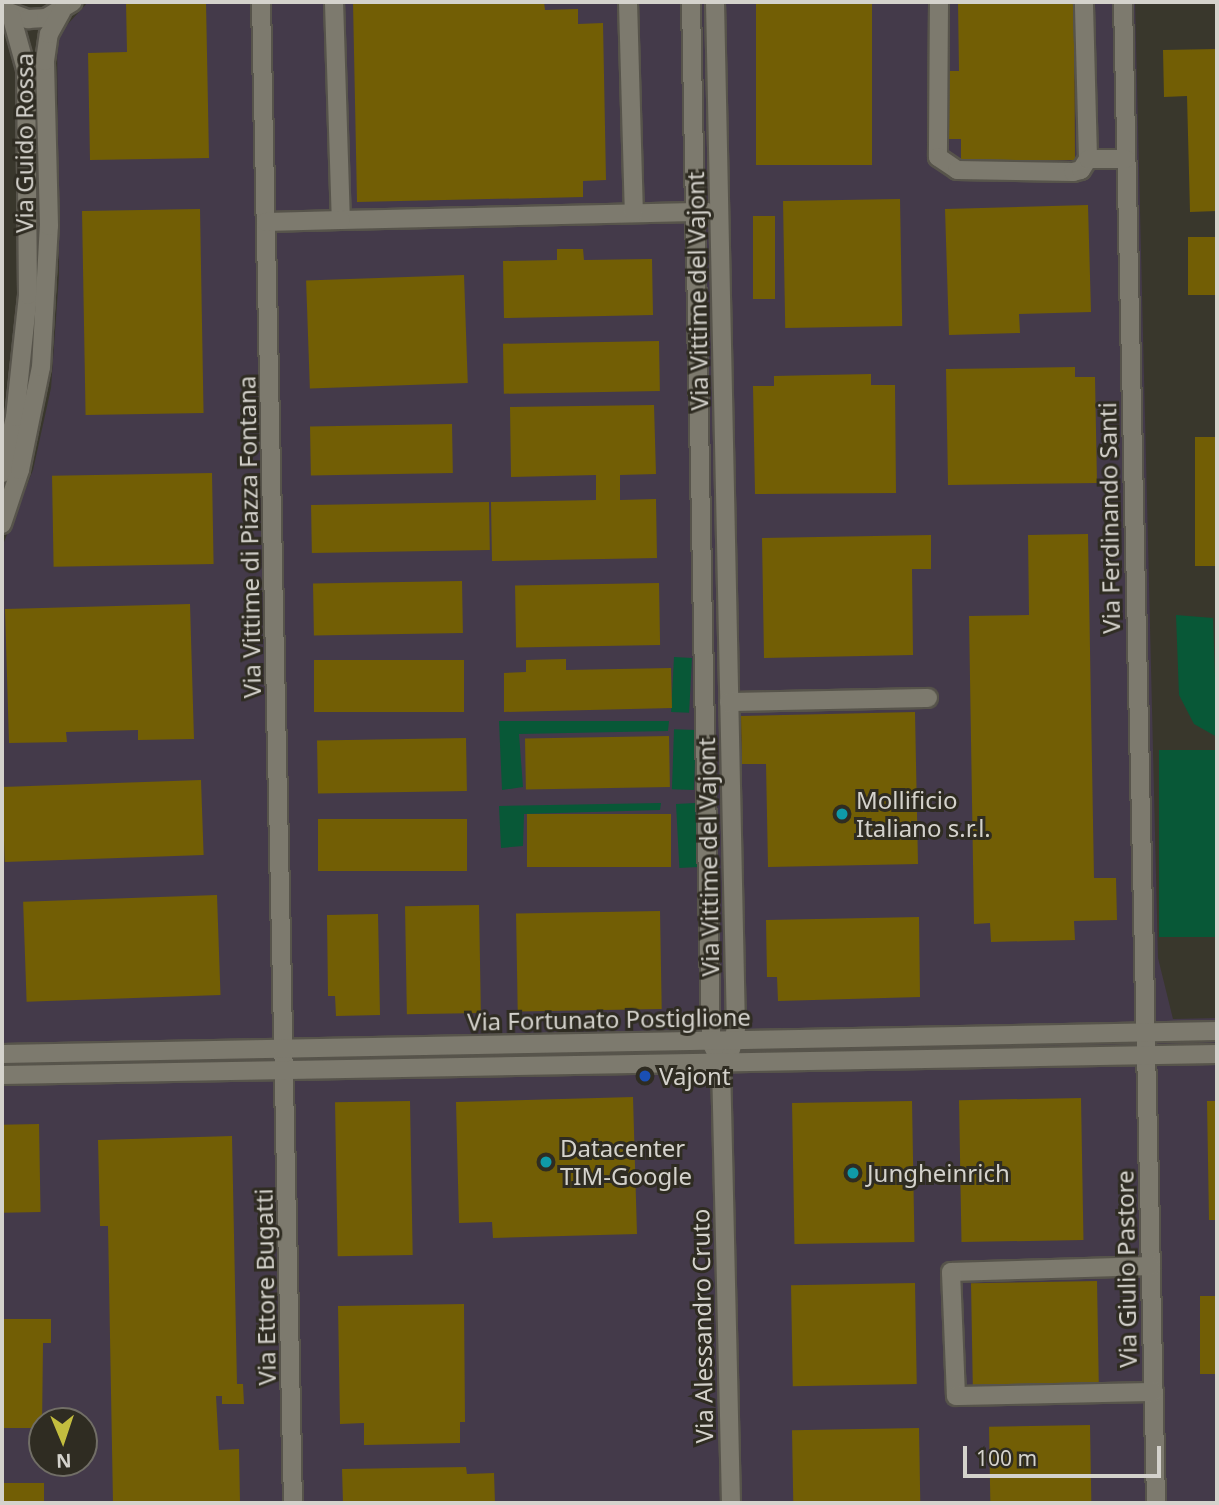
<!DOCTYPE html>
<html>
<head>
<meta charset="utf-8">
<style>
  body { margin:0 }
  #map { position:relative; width:1219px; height:1505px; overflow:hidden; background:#39372c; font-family:"Noto Sans",sans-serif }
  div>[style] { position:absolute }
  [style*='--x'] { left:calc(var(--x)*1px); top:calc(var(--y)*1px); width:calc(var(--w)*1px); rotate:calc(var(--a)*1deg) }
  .industrial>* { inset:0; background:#443a4a }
  .green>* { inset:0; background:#085837; transform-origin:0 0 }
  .building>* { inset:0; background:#725e05; transform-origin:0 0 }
  .roads { filter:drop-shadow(2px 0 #57544b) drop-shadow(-2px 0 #57544b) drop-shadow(0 2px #57544b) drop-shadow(0 -2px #57544b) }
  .minor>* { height:18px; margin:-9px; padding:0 9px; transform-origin:9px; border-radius:9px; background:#7d7a6e }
  .dots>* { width:19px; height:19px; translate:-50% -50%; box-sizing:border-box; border:4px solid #2f2c22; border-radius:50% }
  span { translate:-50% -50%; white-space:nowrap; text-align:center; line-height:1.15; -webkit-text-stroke:6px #2f2c22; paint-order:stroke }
  .street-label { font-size:24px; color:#d4d2cc }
  .poi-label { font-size:24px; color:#d4d2cc }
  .left { translate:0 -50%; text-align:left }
  .frame { position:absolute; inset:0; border:4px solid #d4d2cc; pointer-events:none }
  .north { position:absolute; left:28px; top:1407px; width:70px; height:70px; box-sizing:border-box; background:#2f2c22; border:2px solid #716e66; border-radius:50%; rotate:178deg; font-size:19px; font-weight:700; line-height:28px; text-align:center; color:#d4d2cc }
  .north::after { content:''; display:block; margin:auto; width:24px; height:32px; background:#c3bd3f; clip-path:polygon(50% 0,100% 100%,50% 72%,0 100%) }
  .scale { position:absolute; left:963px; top:1446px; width:198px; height:32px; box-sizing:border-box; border:4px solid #d4d2cc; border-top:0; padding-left:9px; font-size:21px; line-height:24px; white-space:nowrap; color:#d4d2cc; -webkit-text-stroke:5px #2f2c22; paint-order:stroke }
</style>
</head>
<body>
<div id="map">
  <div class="industrial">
    <i style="clip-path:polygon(evenodd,88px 2px,1135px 2px,1158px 958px,1173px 1019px,1217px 1018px,1217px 1503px,2px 1503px,2px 547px,33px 470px,51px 388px,59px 275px,57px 36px,88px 2px,42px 1421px,84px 1421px,84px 1463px,42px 1463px,42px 1421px)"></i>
  </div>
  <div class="green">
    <i style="clip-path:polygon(1176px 615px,1213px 618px,1217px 737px,1194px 724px,1179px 695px)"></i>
    <i style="left:674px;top:657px;width:18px;height:55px;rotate:3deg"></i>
    <i style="clip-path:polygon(499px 721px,669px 721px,668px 731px,519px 734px,523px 787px,502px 790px)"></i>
    <i style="left:696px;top:730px;width:60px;height:22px;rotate:92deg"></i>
    <i style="left:1159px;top:750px;width:58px;height:187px"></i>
    <i style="clip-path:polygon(661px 803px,660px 810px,524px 814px,523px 846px,501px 848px,499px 806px)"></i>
    <i style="left:695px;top:803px;width:64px;height:19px;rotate:87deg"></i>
  </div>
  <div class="building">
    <i style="clip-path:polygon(126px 2px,206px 2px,209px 158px,90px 160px,88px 53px,127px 52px)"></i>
    <i style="clip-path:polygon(353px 2px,544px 2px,545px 10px,578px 9px,578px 24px,603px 23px,606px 180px,583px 181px,583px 197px,357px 202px)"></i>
    <i style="left:756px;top:2px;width:116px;height:163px"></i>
    <i style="clip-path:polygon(958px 2px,1074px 2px,1075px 160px,961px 162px,961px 139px,945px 139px,945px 71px,959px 71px)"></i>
    <i style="clip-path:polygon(1217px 49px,1217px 211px,1190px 212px,1187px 96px,1164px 97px,1163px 50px)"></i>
    <i style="left:900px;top:199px;width:127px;height:117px;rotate:89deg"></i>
    <i style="clip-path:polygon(1088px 205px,1091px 312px,1019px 314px,1020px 333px,949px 335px,945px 209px)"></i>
    <i style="left:200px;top:209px;width:204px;height:118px;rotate:89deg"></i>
    <i style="left:753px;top:216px;width:22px;height:83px"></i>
    <i style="left:1188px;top:237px;width:29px;height:58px"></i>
    <i style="clip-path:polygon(557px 249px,583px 249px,584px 260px,652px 259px,653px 315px,504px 318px,503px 261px,557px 260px)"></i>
    <i style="left:464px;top:275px;width:108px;height:158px;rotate:88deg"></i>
    <i style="left:659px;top:341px;width:50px;height:156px;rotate:89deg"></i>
    <i style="clip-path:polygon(1075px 367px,1075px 377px,1095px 377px,1097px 483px,948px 485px,946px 369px)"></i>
    <i style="clip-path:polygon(871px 374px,871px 385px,895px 385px,896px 493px,755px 494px,753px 386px,774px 386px,774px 376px)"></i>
    <i style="clip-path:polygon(654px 405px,656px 474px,620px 475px,620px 500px,656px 499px,657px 558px,492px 561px,491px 502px,596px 500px,596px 475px,511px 477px,510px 407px)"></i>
    <i style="left:452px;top:424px;width:49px;height:142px;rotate:89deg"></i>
    <i style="left:1217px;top:437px;width:129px;height:22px;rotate:90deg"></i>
    <i style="left:212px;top:473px;width:91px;height:160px;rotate:89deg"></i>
    <i style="left:489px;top:502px;width:48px;height:178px;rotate:89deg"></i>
    <i style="clip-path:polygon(1088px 534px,1094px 878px,1116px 878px,1117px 920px,1074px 921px,1075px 940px,991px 942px,990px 923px,974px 924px,969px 616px,1029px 615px,1028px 535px)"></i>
    <i style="clip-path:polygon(931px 535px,931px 569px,912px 569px,913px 655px,764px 658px,762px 538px)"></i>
    <i style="left:462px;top:581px;width:52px;height:149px;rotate:89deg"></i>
    <i style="left:659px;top:583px;width:62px;height:144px;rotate:89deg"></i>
    <i style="clip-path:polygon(190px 604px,194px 739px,138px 740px,138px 730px,66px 732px,67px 742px,9px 743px,5px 609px)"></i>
    <i style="clip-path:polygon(566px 659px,566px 670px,671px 668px,672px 708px,504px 712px,504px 673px,526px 672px,526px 660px)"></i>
    <i style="left:464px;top:660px;width:52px;height:150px;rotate:90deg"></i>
    <i style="clip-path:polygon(915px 712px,918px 864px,768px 867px,766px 764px,742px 764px,741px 716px)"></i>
    <i style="left:669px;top:736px;width:51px;height:144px;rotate:89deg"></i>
    <i style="left:466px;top:738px;width:53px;height:149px;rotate:89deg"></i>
    <i style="left:201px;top:780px;width:75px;height:199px;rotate:88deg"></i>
    <i style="left:671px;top:814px;width:53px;height:144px;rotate:90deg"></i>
    <i style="left:467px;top:819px;width:52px;height:149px;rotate:90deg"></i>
    <i style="left:217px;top:895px;width:100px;height:194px;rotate:88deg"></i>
    <i style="left:479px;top:905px;width:108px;height:74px;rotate:89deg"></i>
    <i style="left:660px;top:911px;width:98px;height:144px;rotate:89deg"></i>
    <i style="clip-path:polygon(378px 914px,380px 1015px,336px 1016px,335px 996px,328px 996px,327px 915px)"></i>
    <i style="clip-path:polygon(919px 917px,920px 997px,778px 1001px,777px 977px,767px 977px,766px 920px)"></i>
    <i style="clip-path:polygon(633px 1097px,637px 1234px,493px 1238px,492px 1222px,459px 1223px,456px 1102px)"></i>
    <i style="left:1081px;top:1098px;width:142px;height:122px;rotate:89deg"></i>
    <i style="left:410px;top:1101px;width:154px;height:75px;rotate:89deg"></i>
    <i style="left:912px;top:1101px;width:141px;height:120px;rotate:89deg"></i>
    <i style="clip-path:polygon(1207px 1101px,1217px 1101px,1217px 1220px,1209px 1220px)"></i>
    <i style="left:39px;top:1124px;width:88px;height:37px;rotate:89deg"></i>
    <i style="clip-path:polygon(232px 1136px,237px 1384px,243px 1384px,244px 1404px,222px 1404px,222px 1396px,216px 1396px,219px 1450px,239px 1449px,240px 1503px,113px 1503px,108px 1226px,100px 1226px,98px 1140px)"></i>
    <i style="left:1097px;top:1281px;width:104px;height:126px;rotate:89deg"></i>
    <i style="left:915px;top:1283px;width:101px;height:124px;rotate:89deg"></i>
    <i style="left:1200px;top:1296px;width:17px;height:78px"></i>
    <i style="clip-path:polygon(464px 1304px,465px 1422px,460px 1422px,460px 1443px,364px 1445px,364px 1423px,340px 1424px,338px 1306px)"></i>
    <i style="clip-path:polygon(2px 1319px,51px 1319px,51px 1343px,43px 1343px,42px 1428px,2px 1428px)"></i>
    <i style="left:1090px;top:1425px;width:78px;height:101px;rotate:89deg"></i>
    <i style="left:919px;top:1428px;width:75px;height:127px;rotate:89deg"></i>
    <i style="clip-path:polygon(466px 1467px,467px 1474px,494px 1473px,495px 1503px,343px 1503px,342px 1469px)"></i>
    <i style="left:44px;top:1483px;width:20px;height:42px;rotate:90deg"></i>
  </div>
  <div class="roads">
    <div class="minor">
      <i style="--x:261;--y:2;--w:1501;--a:88.78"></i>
      <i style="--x:334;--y:2;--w:218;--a:88.2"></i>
      <i style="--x:341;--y:220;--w:365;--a:-1.3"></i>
      <i style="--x:628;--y:2;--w:211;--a:88.4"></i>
      <i style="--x:691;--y:2;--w:1040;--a:88.9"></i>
      <i style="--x:711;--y:1042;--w:23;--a:65"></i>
      <i style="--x:721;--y:1063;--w:440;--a:88.7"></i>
      <i style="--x:715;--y:2;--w:1026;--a:88.83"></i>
      <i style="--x:736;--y:1028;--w:22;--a:103"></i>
      <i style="--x:939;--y:2;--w:155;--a:90.4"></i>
      <i style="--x:938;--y:157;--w:23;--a:34"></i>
      <i style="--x:957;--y:170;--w:116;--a:1"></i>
      <i style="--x:1073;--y:172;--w:8;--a:-14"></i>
      <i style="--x:1081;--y:170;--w:13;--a:-58"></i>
      <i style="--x:1088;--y:159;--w:157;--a:-91.5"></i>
      <i style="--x:1123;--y:2;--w:1501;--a:88.74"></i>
      <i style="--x:3;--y:10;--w:27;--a:20"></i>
      <i style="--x:28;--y:19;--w:18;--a:-3"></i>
      <i style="--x:46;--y:18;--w:31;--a:-31"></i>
      <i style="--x:1088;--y:159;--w:38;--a:0"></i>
      <i style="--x:266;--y:222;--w:75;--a:-1.5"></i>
      <i style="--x:2;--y:473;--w:57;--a:-76.9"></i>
      <i style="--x:15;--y:417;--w:123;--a:-83.9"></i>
      <i style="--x:28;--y:295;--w:226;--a:-90.5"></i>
      <i style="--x:26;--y:69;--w:56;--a:-105.5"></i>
      <i style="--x:2;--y:524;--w:57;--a:-71.6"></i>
      <i style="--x:20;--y:470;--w:105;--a:-78.5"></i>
      <i style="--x:41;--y:367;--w:141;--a:-86.8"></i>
      <i style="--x:49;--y:226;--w:165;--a:-91.4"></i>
      <i style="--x:45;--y:61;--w:27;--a:-82"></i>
      <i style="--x:49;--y:34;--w:26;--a:-61"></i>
      <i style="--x:729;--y:702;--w:199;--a:-1.2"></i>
      <i style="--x:2;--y:1054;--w:1215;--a:-1.08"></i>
      <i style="--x:2;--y:1075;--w:1215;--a:-0.99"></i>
      <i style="--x:1151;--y:1266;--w:200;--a:178.3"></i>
      <i style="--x:951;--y:1272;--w:124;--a:87.7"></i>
      <i style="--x:956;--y:1396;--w:198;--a:-1.2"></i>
    </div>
  </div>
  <div class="dots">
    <i style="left:842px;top:814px;background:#0f9aa8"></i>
    <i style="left:645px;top:1076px;background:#1a4fb4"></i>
    <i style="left:546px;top:1162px;background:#0f9aa8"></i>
    <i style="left:853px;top:1173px;background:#0f9aa8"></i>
  </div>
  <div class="street-label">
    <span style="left:24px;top:143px;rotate:-90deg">Via Guido Rossa</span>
    <span style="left:697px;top:291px;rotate:-91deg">Via Vittime del Vajont</span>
    <span style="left:1109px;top:518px;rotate:-91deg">Via Ferdinando Santi</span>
    <span style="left:249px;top:537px;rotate:-91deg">Via Vittime di Piazza Fontana</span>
    <span style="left:708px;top:857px;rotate:-91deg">Via Vittime del Vajont</span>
    <span style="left:609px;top:1019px;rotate:-1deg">Via Fortunato Postiglione</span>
    <span style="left:1126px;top:1269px;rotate:-91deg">Via Giulio Pastore</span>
    <span style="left:265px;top:1287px;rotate:-91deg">Via Ettore Bugatti</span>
    <span style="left:702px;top:1326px;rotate:-91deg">Via Alessandro Cruto</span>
  </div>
  <div class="poi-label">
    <span class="left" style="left:856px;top:814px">Mollificio<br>Italiano s.r.l.</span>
    <span class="left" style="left:659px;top:1076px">Vajont</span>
    <span class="left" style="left:560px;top:1162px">Datacenter<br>TIM-Google</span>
    <span class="left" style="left:867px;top:1173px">Jungheinrich</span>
  </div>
  <div class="frame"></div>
  <div class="north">N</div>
  <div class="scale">100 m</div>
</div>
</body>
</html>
